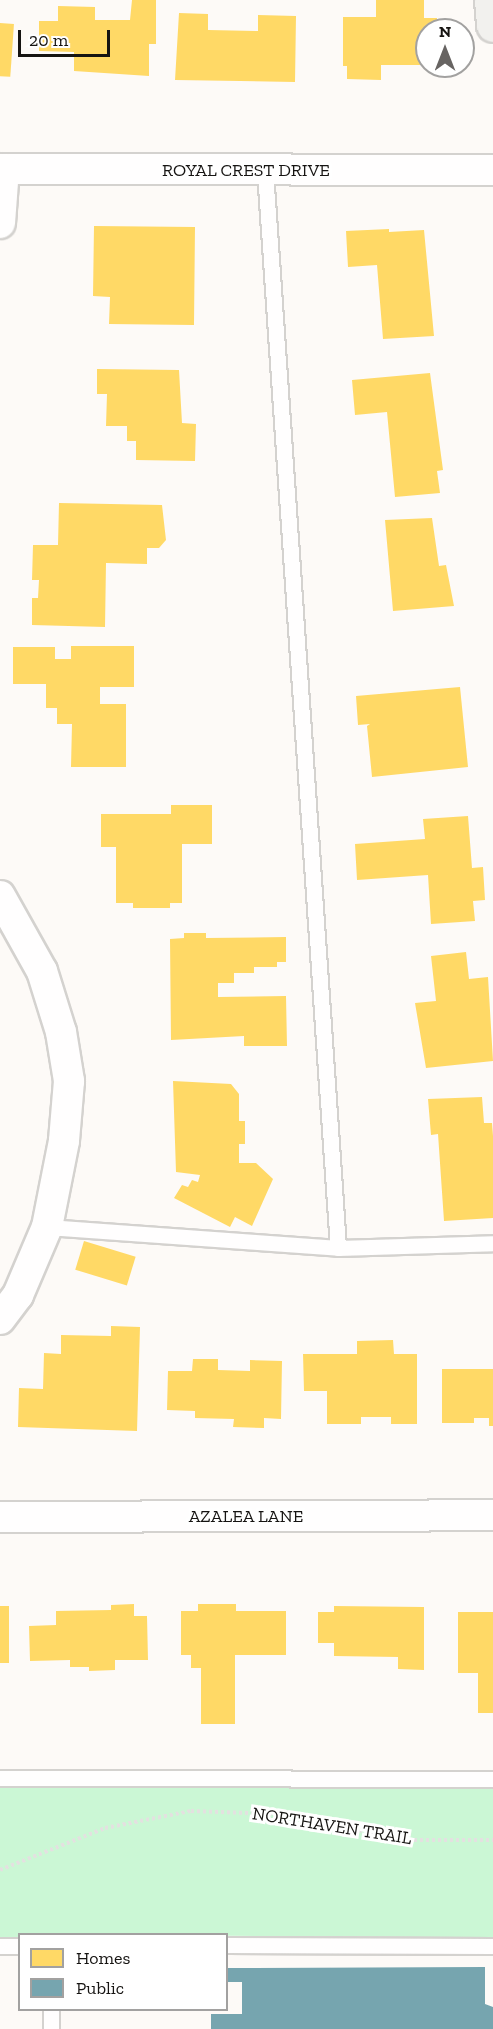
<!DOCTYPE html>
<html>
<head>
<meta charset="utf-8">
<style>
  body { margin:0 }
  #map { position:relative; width:493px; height:2029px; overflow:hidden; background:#fdfaf7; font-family:"Zilla Slab",serif }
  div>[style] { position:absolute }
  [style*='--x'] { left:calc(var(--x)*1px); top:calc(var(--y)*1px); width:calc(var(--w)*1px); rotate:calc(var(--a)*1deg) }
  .green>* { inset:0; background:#cbf7d5 }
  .homes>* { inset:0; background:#ffd966; transform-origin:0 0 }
  .public>* { inset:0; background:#76a5af }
  .path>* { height:4px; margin-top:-2px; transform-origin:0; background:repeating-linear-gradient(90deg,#e3e1e0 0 3px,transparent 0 6px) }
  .roads { filter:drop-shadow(2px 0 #d4d2cf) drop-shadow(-2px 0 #d4d2cf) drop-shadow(0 2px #d4d2cf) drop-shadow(0 -2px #d4d2cf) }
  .service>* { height:15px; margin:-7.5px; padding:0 7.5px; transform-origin:7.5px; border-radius:7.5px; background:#fffefe }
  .minor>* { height:30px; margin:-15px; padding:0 15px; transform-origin:15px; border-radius:15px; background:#fffefe }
  .secondary>* { height:33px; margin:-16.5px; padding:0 16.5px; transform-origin:16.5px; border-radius:16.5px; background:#f2f1ee }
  span { translate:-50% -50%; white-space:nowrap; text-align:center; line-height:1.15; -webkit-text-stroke:6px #fff; paint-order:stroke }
  .street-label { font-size:18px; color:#161412 }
  .legend { position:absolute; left:18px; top:1933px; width:210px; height:78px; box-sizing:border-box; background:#fff; border:2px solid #a2a1a0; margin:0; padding:8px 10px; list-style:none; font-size:18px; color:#161412 }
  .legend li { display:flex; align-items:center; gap:12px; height:30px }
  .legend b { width:30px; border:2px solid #a2a1a0 }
  .north { position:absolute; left:415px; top:18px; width:60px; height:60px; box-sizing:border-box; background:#fff; border:2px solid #a2a1a0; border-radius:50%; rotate:0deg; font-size:16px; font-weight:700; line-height:24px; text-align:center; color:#161412 }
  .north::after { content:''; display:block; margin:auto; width:21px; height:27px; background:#676462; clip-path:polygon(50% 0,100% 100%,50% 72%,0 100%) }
  .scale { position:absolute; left:18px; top:30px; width:92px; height:27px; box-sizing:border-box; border:3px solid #161412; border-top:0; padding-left:8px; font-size:18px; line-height:21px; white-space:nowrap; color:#161412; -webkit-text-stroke:4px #fff; paint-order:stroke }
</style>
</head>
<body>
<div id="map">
  <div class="green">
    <i style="clip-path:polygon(493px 1780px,493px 1938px,20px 1934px,19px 1940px,0 1940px,0 1783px)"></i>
  </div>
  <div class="homes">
    <i style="clip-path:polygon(132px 0,156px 0,156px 44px,149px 44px,149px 76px,74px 71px,74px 52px,39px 51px,39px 21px,58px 21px,58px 6px,95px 7px,95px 20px,130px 20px)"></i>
    <i style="clip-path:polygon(376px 0,424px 0,424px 18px,437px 18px,436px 30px,427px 30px,427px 65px,381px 65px,381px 80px,347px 79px,347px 66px,343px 66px,343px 17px,376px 17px)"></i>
    <i style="clip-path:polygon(179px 13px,208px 14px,208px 30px,258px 31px,258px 15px,296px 16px,295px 82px,175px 80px)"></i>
    <i style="left:0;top:23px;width:14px;height:53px;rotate:4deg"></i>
    <i style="clip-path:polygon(94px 226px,195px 227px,194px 325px,109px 324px,110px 297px,93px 296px)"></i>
    <i style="clip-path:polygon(389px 229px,389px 232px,424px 230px,434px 336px,383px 339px,377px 265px,348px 267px,346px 231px)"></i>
    <i style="clip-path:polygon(97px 369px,179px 370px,182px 423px,196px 424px,195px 461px,136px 460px,136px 441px,127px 441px,127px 426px,106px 426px,107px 394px,97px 394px)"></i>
    <i style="clip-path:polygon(430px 373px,443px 470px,437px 471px,440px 493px,395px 497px,387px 412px,355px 415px,352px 380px)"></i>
    <i style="clip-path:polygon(59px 503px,162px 505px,166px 540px,159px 548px,147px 548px,147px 564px,106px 563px,105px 627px,32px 625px,32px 598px,38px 598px,39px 580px,32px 580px,33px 545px,58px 545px)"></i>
    <i style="clip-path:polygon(432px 518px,439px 566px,446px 565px,454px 606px,393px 611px,385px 520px)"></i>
    <i style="clip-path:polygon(71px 646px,134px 646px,134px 687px,100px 687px,100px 704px,126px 704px,126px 767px,71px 767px,72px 724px,57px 724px,57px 708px,46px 708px,46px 684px,13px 684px,13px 647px,55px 647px,55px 659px,71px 659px)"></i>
    <i style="clip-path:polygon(460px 687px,468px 767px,372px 777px,367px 726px,370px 724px,358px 725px,356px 696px)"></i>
    <i style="clip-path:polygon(171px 805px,212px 805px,212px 844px,182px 844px,182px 903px,170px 903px,170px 908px,133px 908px,133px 903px,116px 903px,116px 847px,101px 847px,101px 814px,171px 814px)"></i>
    <i style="clip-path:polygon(468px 816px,472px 868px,483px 867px,485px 900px,473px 901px,475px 921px,431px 924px,428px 875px,357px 880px,355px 844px,425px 839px,423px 819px)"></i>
    <i style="clip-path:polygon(184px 933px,206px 933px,206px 938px,286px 937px,286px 962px,277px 962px,277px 967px,254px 967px,254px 973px,234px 973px,234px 983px,218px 983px,218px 997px,286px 996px,287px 1046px,244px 1046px,244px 1036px,171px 1040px,170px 939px,184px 938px)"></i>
    <i style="clip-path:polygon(466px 952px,469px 979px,488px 977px,493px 1061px,426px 1068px,415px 1003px,436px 1001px,431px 956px)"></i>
    <i style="clip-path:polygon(173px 1081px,231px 1084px,239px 1094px,239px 1121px,245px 1121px,245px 1144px,239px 1144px,239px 1163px,256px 1163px,273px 1179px,252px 1226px,235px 1217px,230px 1227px,174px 1198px,182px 1185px,188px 1187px,192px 1180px,198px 1182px,200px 1175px,176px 1172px)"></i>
    <i style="clip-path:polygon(482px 1097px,484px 1123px,492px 1123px,493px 1136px,493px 1218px,444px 1221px,438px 1134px,431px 1135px,428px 1099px)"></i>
    <i style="left:84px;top:1241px;width:54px;height:30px;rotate:17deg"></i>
    <i style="clip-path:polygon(111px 1326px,140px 1327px,137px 1431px,18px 1427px,19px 1388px,43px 1389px,44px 1353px,61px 1354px,61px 1335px,111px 1336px)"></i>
    <i style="clip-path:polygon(393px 1340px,394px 1354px,417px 1354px,417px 1424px,391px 1424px,391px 1417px,361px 1417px,361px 1424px,327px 1424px,327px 1391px,304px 1391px,303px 1354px,357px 1354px,357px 1341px)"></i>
    <i style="clip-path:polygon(193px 1359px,218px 1359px,218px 1370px,250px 1371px,250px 1360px,282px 1361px,281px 1419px,264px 1418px,264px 1428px,233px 1427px,234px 1419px,195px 1418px,195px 1411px,167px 1410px,168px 1371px,192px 1371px)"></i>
    <i style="clip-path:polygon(442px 1369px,493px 1369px,493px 1426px,489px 1426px,489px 1418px,474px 1418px,474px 1423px,442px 1423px)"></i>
    <i style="clip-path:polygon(134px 1604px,134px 1616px,147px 1616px,148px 1660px,115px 1660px,115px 1670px,89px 1671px,89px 1667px,70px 1667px,70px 1660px,30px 1661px,29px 1626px,56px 1625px,56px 1611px,111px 1610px,111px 1605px)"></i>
    <i style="clip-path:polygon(198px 1604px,236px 1604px,236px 1611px,286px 1611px,286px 1655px,235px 1655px,235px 1724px,201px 1724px,201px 1668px,191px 1668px,191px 1655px,181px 1655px,181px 1611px,198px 1611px)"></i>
    <i style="left:9px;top:1606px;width:57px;height:9px;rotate:90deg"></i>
    <i style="clip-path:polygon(334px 1606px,424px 1607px,424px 1670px,398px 1669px,398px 1657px,334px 1656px,334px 1643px,318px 1643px,318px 1612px,334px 1612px)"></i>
    <i style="clip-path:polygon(458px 1612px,493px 1612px,493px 1713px,478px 1713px,478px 1673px,458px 1673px)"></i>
  </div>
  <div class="public">
    <i style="clip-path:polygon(485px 1967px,485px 2004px,493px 2007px,493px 2029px,211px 2029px,211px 2014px,242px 2014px,242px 1982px,228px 1982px,228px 1968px)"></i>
  </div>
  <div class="path">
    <i style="--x:0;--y:1870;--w:113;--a:-21.8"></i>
    <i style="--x:105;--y:1828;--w:88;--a:-11.2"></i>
    <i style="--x:191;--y:1811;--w:86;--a:2"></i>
    <i style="--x:277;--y:1814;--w:134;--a:11.2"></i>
    <i style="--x:408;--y:1840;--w:85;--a:0"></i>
  </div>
  <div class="roads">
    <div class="service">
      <i style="--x:265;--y:171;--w:1079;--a:86.12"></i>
      <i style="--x:47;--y:1227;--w:292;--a:4.1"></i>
      <i style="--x:338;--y:1248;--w:155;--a:-1.8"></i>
      <i style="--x:0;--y:1778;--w:493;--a:0.1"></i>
      <i style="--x:226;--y:1945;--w:267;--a:0.2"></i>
      <i style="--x:0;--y:1946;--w:20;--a:0"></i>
      <i style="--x:51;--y:2029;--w:19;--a:-90"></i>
    </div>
    <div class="minor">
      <i style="--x:0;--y:169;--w:493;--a:0.1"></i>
      <i style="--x:0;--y:223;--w:54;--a:-85.8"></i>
      <i style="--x:0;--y:896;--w:86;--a:60.8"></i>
      <i style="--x:42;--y:971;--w:64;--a:72.7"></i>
      <i style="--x:61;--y:1032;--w:50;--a:80.7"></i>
      <i style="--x:69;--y:1081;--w:60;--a:94.8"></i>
      <i style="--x:64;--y:1141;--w:88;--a:101.2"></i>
      <i style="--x:47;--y:1227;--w:74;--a:113.1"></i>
      <i style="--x:18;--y:1295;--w:30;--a:127"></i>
      <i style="--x:0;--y:1517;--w:493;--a:-0.2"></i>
    </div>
    <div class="secondary">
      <i style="--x:491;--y:0;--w:25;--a:85"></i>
    </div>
  </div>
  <div class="street-label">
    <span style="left:246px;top:170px">ROYAL CREST DRIVE</span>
    <span style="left:246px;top:1516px">AZALEA LANE</span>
    <span style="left:332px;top:1826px;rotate:9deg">NORTHAVEN TRAIL</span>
  </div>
  <ul class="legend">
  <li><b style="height:16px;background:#ffd966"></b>Homes</li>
  <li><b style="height:16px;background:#76a5af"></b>Public</li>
  </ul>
  <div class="north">N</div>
  <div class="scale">20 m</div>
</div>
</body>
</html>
